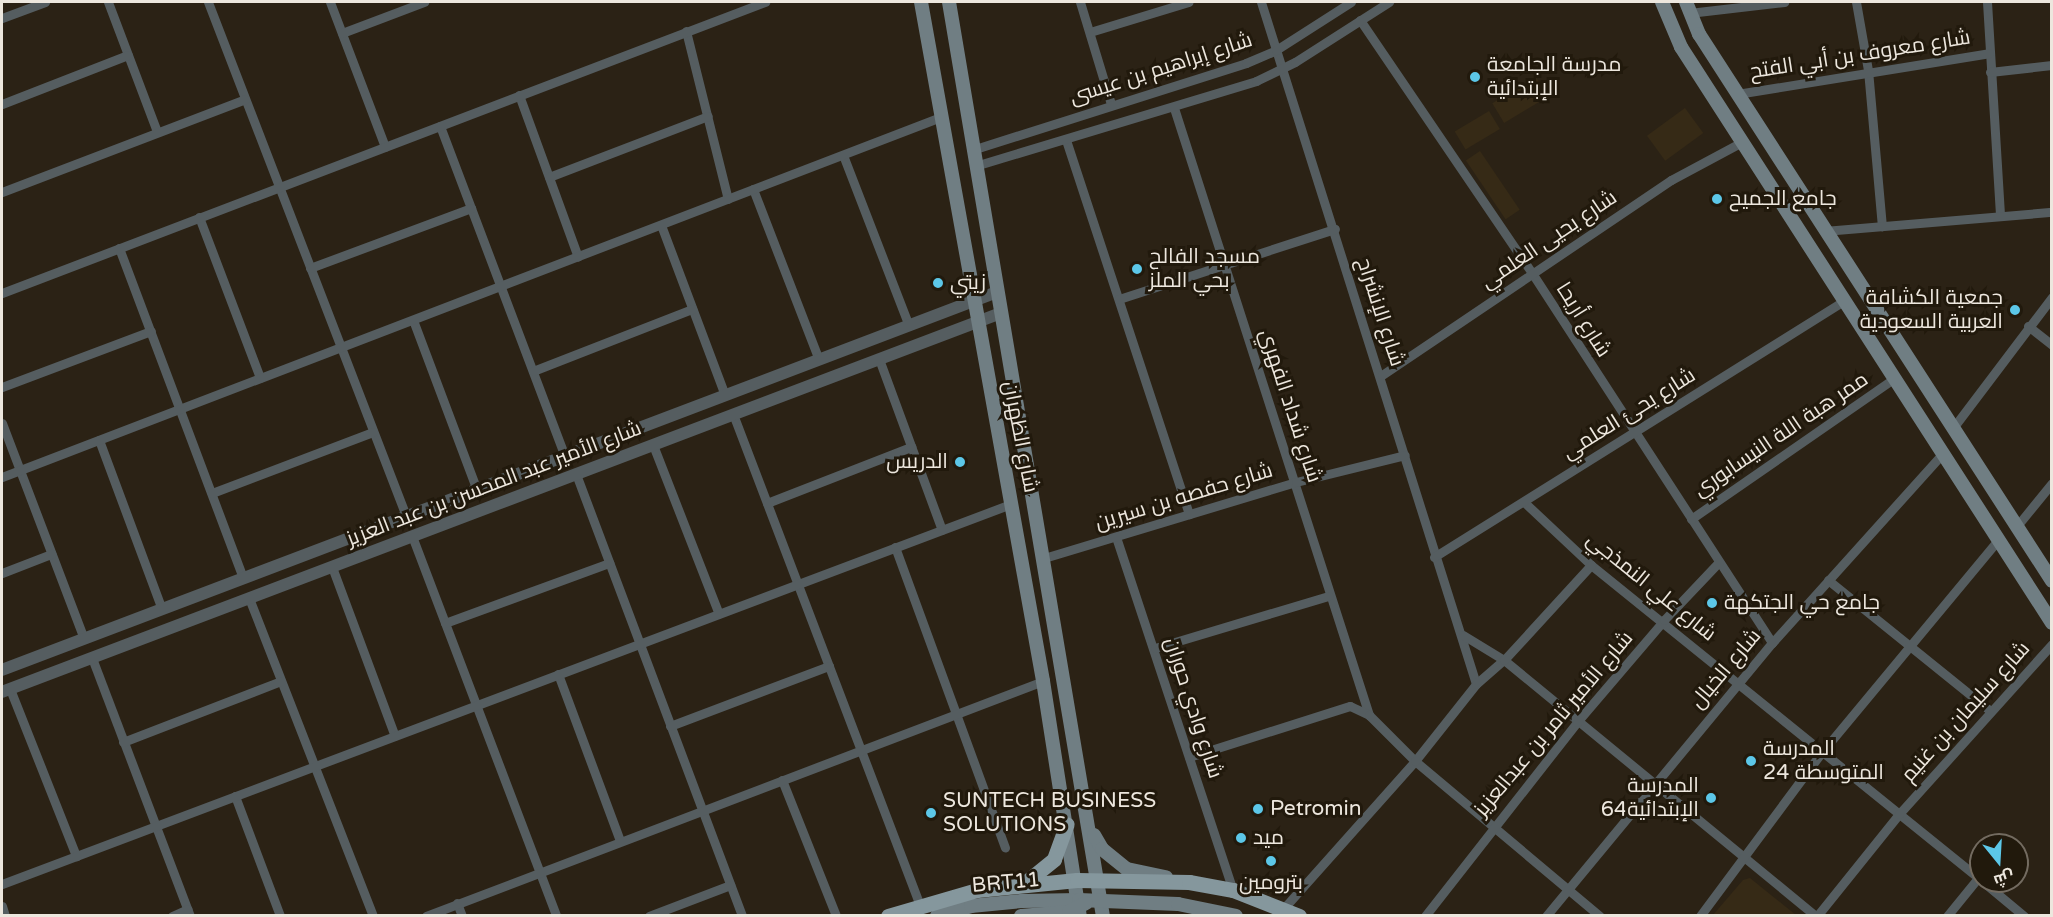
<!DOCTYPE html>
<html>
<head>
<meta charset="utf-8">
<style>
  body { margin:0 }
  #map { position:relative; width:2053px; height:917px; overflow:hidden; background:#2b2215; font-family:"Varela Round",Cairo,sans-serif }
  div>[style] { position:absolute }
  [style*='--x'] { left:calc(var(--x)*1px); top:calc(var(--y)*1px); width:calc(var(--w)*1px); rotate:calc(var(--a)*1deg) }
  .built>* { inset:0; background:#362a16; transform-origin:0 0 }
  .minor>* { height:9px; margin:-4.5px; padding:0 4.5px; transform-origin:4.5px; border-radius:4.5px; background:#555d60 }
  .tertiary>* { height:12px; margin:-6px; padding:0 6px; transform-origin:6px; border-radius:6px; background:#555d60 }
  .secondary>* { height:14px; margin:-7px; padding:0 7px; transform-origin:7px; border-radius:7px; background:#707e83 }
  .primary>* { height:15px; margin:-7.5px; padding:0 7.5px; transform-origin:7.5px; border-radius:7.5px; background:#85979d }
  .dots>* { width:16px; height:16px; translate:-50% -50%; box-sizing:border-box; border:3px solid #21190c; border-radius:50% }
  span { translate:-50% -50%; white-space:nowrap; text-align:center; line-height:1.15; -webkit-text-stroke:6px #21190c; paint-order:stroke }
  .street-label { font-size:21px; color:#ede7de }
  .poi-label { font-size:21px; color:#ede7de }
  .left { translate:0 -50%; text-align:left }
  .right { translate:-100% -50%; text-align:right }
  .frame { position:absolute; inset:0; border:3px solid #ede7de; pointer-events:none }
  .north { position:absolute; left:1969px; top:833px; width:60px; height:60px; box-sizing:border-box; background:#21190c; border:2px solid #736b60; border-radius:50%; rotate:162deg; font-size:16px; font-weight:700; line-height:24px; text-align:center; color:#ede7de }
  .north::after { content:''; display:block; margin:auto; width:21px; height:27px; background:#5cc7e8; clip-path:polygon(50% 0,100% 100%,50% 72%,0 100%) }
</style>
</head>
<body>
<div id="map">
  <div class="built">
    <i style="left:1536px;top:77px;width:23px;height:51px;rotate:59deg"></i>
    <i style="left:1685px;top:108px;width:31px;height:47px;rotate:54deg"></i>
    <i style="left:1489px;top:111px;width:21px;height:40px;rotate:59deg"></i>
    <i style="left:1480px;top:151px;width:71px;height:17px;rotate:56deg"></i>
    <i style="clip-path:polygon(1750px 878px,1796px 915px,1713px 915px,1743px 880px)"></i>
  </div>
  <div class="minor">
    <i style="--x:108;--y:2;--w:139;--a:69.3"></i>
    <i style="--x:208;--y:2;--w:551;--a:68.93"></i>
    <i style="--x:330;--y:2;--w:155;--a:69.2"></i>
    <i style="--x:1080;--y:2;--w:107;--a:73.1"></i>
    <i style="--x:1261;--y:2;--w:715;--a:72.5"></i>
    <i style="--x:1856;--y:2;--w:69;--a:80"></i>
    <i style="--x:1868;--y:70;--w:157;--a:84.9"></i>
    <i style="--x:1987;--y:2;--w:214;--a:86.5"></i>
    <i style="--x:1689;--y:13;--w:96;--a:-6.6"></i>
    <i style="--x:2;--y:18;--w:46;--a:-20.4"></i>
    <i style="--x:1360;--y:20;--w:306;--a:55.8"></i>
    <i style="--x:1532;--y:273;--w:441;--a:57"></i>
    <i style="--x:686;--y:31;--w:173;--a:76"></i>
    <i style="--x:1090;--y:32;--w:103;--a:-16.9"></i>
    <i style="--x:342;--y:33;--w:88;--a:-20.7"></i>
    <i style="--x:1990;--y:72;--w:62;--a:-6.4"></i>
    <i style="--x:1737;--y:94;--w:255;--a:-9.2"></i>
    <i style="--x:519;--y:95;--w:172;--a:70"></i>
    <i style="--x:2;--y:104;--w:135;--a:-21.3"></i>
    <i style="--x:1174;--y:108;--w:638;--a:72.19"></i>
    <i style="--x:440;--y:126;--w:353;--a:69.3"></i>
    <i style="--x:1066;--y:140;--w:394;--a:71.8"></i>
    <i style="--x:972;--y:150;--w:287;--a:-17.6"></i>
    <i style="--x:1246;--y:63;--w:33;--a:-23"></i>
    <i style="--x:1276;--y:50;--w:89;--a:-32.6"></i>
    <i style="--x:843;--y:155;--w:183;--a:68.9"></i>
    <i style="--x:975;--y:166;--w:294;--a:-16.8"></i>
    <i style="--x:1256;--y:81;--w:43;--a:-26"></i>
    <i style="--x:1295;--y:62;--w:112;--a:-32.6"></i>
    <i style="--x:549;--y:177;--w:170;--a:-21"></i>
    <i style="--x:753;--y:189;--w:183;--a:68.9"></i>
    <i style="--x:2;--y:192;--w:260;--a:-20.9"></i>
    <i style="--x:199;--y:217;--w:172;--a:69.2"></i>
    <i style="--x:661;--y:225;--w:182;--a:69.4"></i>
    <i style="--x:1824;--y:231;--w:229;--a:-4.8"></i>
    <i style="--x:119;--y:248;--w:353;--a:69.4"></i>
    <i style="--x:310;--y:268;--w:172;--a:-20.4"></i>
    <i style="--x:2;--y:293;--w:817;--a:-20.88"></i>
    <i style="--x:1119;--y:299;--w:227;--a:-18"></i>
    <i style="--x:413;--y:320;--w:182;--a:69.4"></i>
    <i style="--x:2028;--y:326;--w:31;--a:38"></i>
    <i style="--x:879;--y:359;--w:182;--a:69.8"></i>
    <i style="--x:533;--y:371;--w:171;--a:-21.3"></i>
    <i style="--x:1382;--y:375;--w:349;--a:-34"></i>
    <i style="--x:1671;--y:180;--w:81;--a:-28.2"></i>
    <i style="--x:2;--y:387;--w:159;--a:-20.6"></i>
    <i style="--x:733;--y:414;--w:523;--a:69.17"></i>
    <i style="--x:2;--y:423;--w:231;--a:69.2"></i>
    <i style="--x:1953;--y:428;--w:164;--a:-52.9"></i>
    <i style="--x:99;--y:440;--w:180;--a:69.6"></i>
    <i style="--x:653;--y:445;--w:181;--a:68.7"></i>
    <i style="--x:576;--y:474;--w:472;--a:69.4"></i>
    <i style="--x:2;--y:477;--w:1006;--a:-20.98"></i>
    <i style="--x:212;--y:493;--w:172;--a:-20.8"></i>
    <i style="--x:1524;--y:502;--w:92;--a:43.2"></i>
    <i style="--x:1591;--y:565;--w:501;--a:38.93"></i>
    <i style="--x:767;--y:503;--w:155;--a:-21.3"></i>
    <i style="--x:1691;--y:519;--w:244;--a:-34.7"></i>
    <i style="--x:2017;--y:526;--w:55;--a:-50.9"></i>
    <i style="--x:412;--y:536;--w:406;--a:69.2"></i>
    <i style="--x:1116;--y:537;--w:372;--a:71.7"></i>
    <i style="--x:895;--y:547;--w:320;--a:69.9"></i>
    <i style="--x:1434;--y:557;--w:483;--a:-32"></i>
    <i style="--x:1044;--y:558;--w:263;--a:-16.8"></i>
    <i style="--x:1296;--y:482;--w:112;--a:-13.9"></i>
    <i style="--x:332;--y:567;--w:180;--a:69.6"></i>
    <i style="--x:2;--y:573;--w:53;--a:-21.2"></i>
    <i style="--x:1828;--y:580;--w:207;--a:38.9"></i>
    <i style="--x:249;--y:598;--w:341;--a:68.7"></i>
    <i style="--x:445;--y:623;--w:175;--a:-20.1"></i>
    <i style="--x:1463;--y:635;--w:48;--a:31.4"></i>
    <i style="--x:1504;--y:660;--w:404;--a:39.4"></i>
    <i style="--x:1155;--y:648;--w:181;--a:-16.7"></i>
    <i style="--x:92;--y:658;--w:276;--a:69.2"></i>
    <i style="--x:558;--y:674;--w:178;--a:69.6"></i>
    <i style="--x:10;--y:689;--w:180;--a:68.4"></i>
    <i style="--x:670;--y:726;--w:170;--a:-20.7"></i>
    <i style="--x:123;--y:742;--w:169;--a:-21.1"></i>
    <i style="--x:1189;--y:757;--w:169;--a:-17.6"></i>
    <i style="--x:1350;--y:706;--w:21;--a:25"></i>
    <i style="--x:1369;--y:715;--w:65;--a:45"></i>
    <i style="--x:1415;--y:761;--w:241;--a:40"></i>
    <i style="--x:782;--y:780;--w:146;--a:68.3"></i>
    <i style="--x:235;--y:796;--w:128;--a:69.4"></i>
    <i style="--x:1982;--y:881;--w:55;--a:39.8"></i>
    <i style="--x:2;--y:884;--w:1078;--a:-20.64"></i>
    <i style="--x:457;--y:903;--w:14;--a:69"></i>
    <i style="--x:2;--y:906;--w:10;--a:73"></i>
    <i style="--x:1284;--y:908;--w:197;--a:-48.3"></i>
    <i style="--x:1415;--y:761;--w:98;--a:-51.6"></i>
    <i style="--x:1476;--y:684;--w:37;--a:-41"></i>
    <i style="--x:1504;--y:660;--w:129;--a:-47.5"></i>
    <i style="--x:172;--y:916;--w:17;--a:-24"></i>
    <i style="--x:426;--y:916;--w:660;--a:-20.85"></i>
    <i style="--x:649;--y:916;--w:87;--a:-20.9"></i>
    <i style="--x:1425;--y:916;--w:246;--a:-51.9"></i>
    <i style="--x:1577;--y:722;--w:134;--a:-49.5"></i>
    <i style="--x:1664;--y:620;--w:80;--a:-46.5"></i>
    <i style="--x:1546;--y:916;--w:354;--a:-50.4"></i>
    <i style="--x:1772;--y:643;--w:254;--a:-48"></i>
    <i style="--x:1700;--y:916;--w:204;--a:-53.4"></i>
    <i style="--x:1822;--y:752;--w:276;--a:-50.3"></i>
    <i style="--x:1817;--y:916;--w:131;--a:-51.2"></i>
    <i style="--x:1899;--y:814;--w:229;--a:-48"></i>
    <i style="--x:1947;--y:916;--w:49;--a:-50.8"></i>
  </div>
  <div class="tertiary">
    <i style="--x:2;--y:670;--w:1064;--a:-20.8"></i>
    <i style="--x:2;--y:692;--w:1068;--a:-20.78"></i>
  </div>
  <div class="secondary">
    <i style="--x:921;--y:2;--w:690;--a:79.81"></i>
    <i style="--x:1043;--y:681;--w:238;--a:81.1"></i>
    <i style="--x:949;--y:2;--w:927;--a:80.44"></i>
    <i style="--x:1662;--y:2;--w:49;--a:67.1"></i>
    <i style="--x:1681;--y:47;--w:685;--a:57.21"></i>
    <i style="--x:1686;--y:2;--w:35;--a:68"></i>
    <i style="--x:1699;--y:34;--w:651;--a:57.16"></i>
    <i style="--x:1094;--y:835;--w:16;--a:60"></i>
    <i style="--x:1102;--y:849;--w:32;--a:39"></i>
    <i style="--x:1127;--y:869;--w:40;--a:12"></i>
    <i style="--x:937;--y:916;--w:35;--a:-16"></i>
    <i style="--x:971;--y:906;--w:51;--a:-5.6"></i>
    <i style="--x:1022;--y:901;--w:57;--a:-1"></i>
    <i style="--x:1079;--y:900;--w:99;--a:2.3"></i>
    <i style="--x:1178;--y:904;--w:59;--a:11.7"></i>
    <i style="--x:1021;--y:916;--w:48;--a:-4.8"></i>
    <i style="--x:1069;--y:912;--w:19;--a:-28"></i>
  </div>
  <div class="primary">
    <i style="--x:1026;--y:882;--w:36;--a:-39"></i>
    <i style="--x:1054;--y:859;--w:37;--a:-70"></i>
    <i style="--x:888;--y:916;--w:93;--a:-16.3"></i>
    <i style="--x:977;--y:890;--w:100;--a:-5.7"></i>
    <i style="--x:1077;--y:880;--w:112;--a:1"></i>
    <i style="--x:1189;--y:882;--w:45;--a:10.3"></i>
    <i style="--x:1233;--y:890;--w:71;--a:21.5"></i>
  </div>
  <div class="dots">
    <i style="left:1475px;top:77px;background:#5cc7e8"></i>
    <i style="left:1717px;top:199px;background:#5cc7e8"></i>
    <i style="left:1137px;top:269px;background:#5cc7e8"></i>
    <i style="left:938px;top:283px;background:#5cc7e8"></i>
    <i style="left:2015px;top:310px;background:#5cc7e8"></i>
    <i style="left:960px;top:462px;background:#5cc7e8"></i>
    <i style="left:1712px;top:603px;background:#5cc7e8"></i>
    <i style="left:1751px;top:761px;background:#5cc7e8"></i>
    <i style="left:1711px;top:798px;background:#5cc7e8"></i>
    <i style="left:1258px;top:809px;background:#5cc7e8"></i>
    <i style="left:931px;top:813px;background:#5cc7e8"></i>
    <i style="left:1241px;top:838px;background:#5cc7e8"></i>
    <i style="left:1271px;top:861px;background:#5cc7e8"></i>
  </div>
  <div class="street-label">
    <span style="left:1860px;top:55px;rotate:-9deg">شارع معروف بن أبي الفتح</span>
    <span style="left:1161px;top:69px;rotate:-18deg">شارع إبراهيم بن عيسى</span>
    <span style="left:1549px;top:240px;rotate:-34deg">شارع يحيى العلمي</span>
    <span style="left:1380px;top:312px;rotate:72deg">شارع الإنشراح</span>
    <span style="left:1583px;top:320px;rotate:58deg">شارع أريحا</span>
    <span style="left:1290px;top:406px;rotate:72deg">شارع شداد الفهري</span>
    <span style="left:1629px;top:414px;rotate:-32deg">شارع يحئ العلمي</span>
    <span style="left:1781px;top:435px;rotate:-34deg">ممر هبة اللة النيسابوري</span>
    <span style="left:1020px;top:437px;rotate:79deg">شارع الظهران</span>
    <span style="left:494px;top:484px;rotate:-21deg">شارع الأمير عبد المحسن بن عبد العزيز</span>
    <span style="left:1184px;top:497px;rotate:-17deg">شارع حفصه بن سيرين</span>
    <span style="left:1651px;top:587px;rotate:39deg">شارع علي النمذجي</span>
    <span style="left:1726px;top:669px;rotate:-50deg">شارع الخيال</span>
    <span style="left:1193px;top:708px;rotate:72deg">شارع وادي حوران</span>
    <span style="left:1966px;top:712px;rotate:-48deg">شارع سليمان بن غنيم</span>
    <span style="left:1554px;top:724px;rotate:-50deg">شارع الأمير ثامر بن عبدالعزيز</span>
    <span style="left:1006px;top:883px;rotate:-5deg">BRT11</span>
  </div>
  <div class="poi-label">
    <span class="left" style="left:1487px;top:77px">مدرسة الجامعة<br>الإبتدائية</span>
    <span class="left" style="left:1729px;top:199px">جامع الجميح</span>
    <span class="left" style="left:1149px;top:269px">مسجد الفالح<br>بحي الملز</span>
    <span class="left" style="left:950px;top:283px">زيتي</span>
    <span class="right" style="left:2003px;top:310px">جمعية الكشافة<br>العربية السعودية</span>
    <span class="right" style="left:948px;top:462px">الدريس</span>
    <span class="left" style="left:1724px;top:603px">جامع حي الجتكهة</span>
    <span class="left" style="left:1763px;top:761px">المدرسة<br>المتوسطة 24</span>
    <span class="right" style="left:1699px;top:798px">المدرسة<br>الإبتدائية64</span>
    <span class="left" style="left:943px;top:813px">SUNTECH BUSINESS<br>SOLUTIONS</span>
    <span class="left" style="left:1270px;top:809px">Petromin</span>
    <span class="left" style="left:1253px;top:838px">ميد</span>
    <span style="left:1271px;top:883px">بترومين</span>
  </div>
  <div class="frame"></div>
  <div class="north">ش</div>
</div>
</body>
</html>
